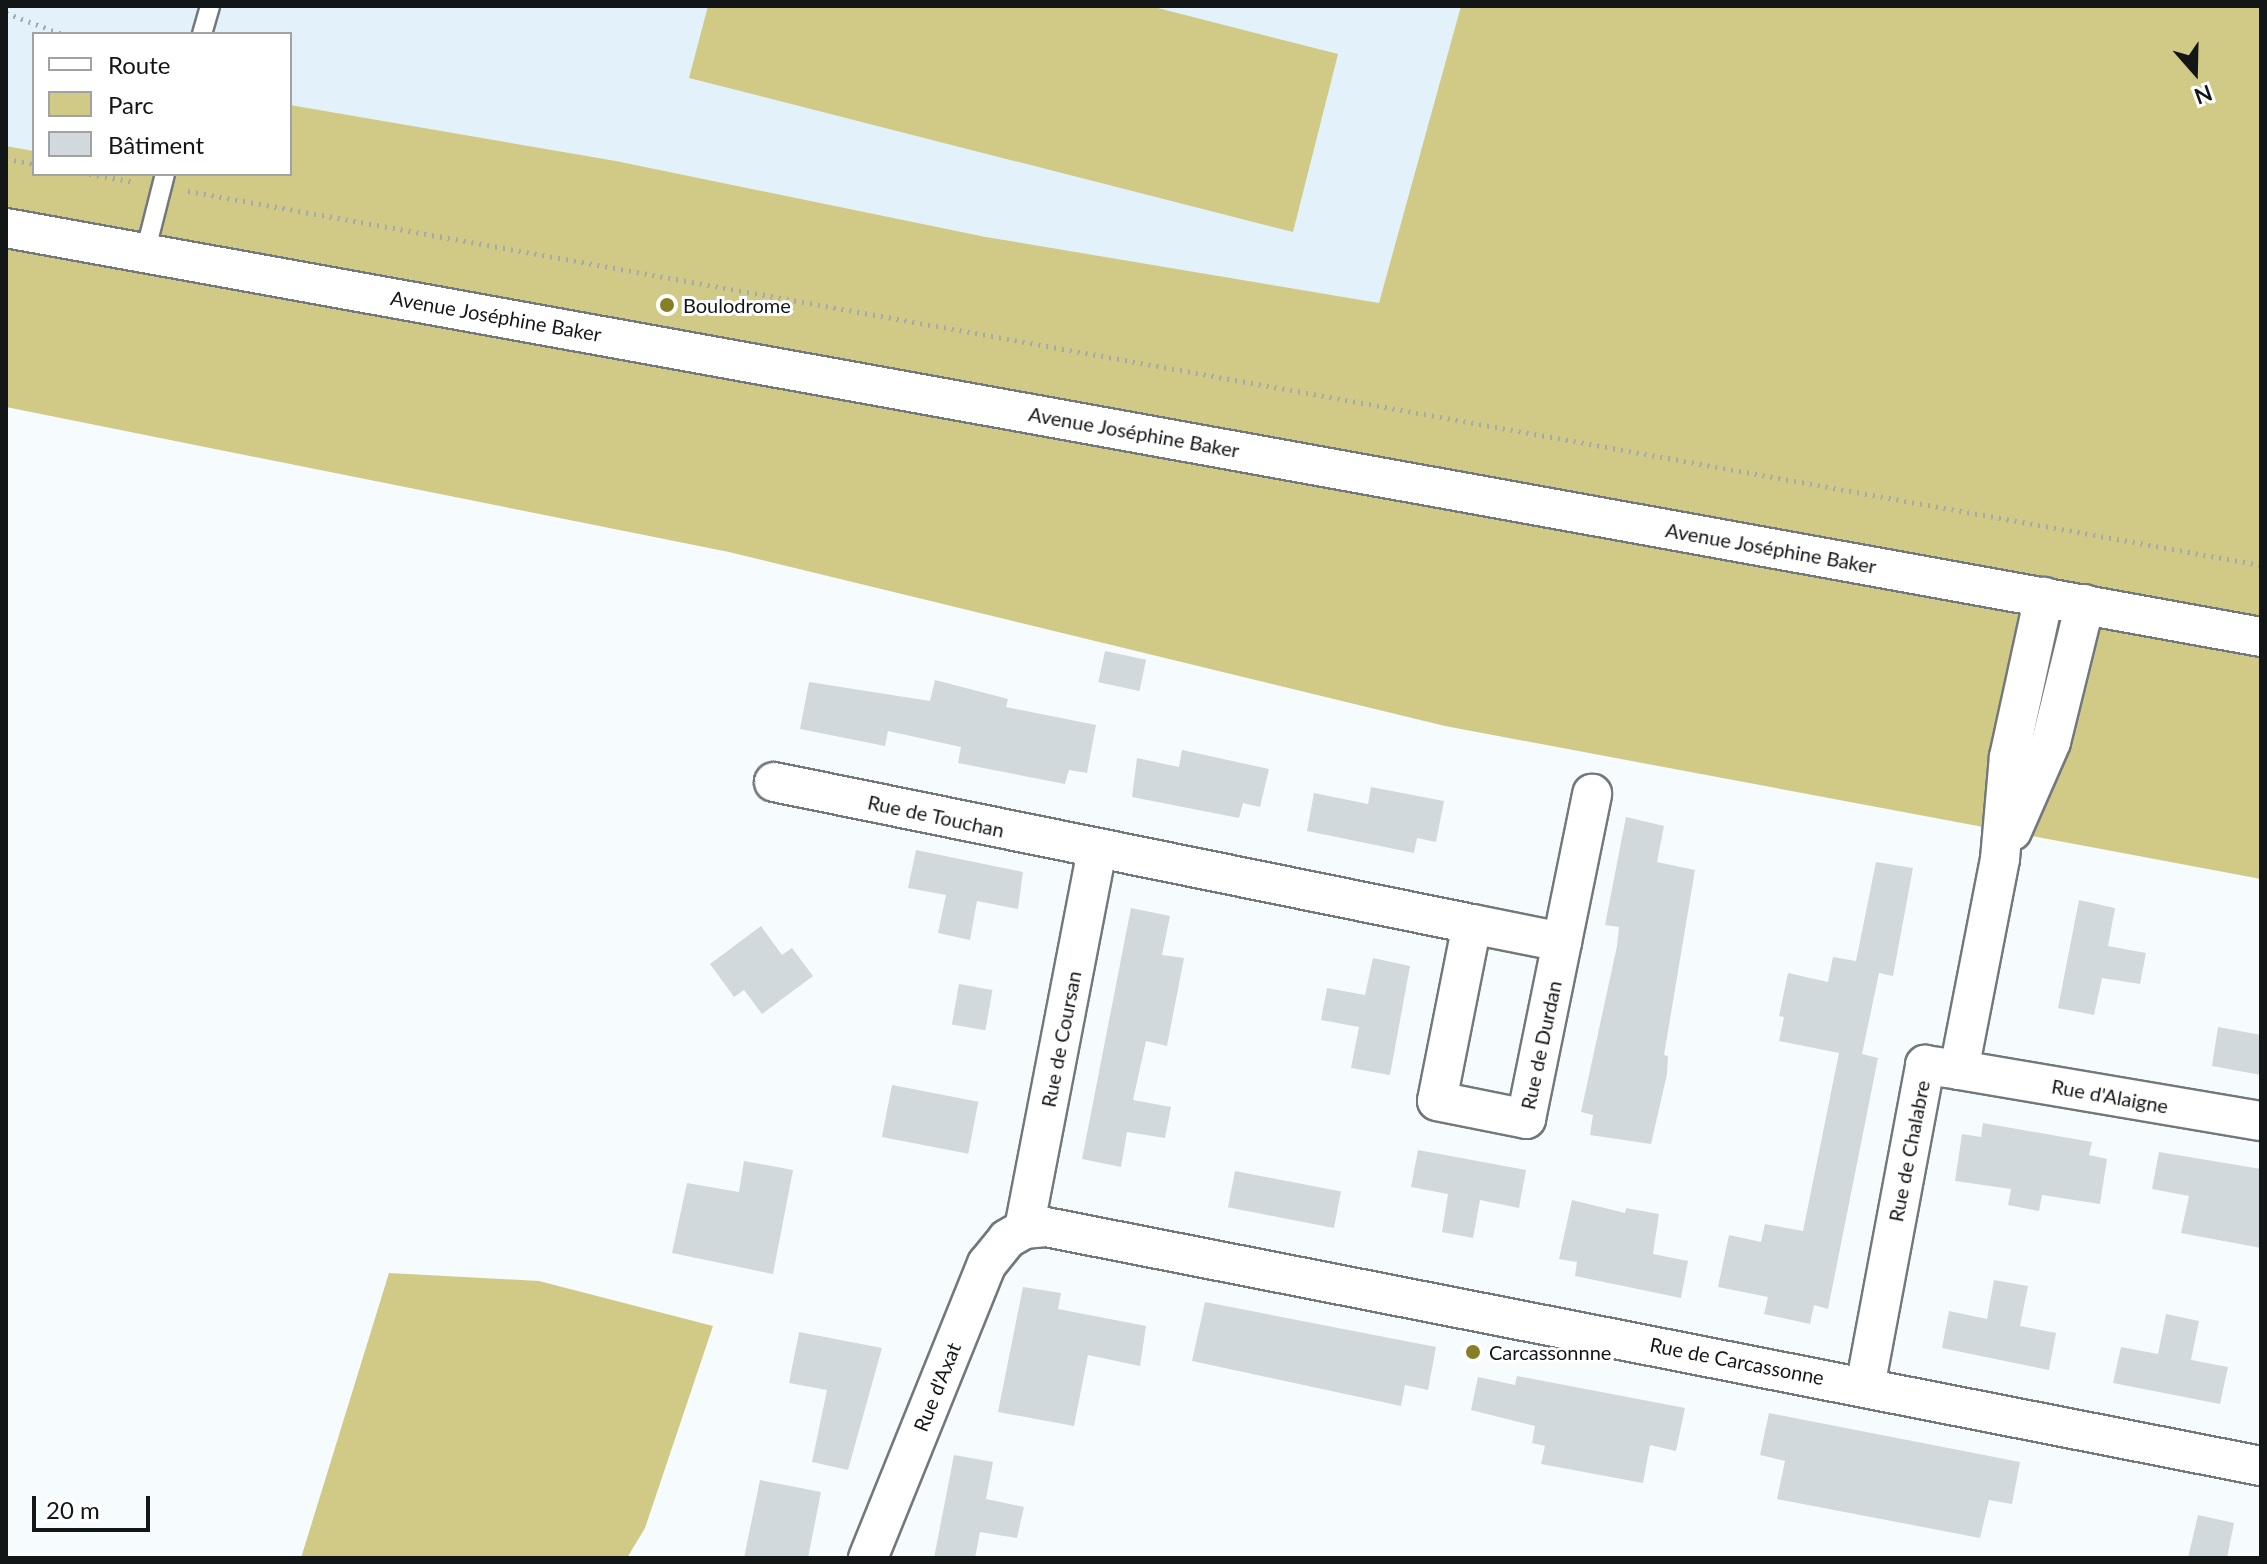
<!DOCTYPE html>
<html>
<head>
<meta charset="utf-8">
<style>
  body { margin:0 }
  #map { position:relative; width:2267px; height:1564px; overflow:hidden; background:#f6fbfe; font-family:Lato,sans-serif }
  div>[style] { position:absolute }
  [style*='--x'] { left:calc(var(--x)*1px); top:calc(var(--y)*1px); width:calc(var(--w)*1px); rotate:calc(var(--a)*1deg) }
  .built>* { inset:0; background:#e3f2fa }
  .green>* { inset:0; background:#d0ca86 }
  .building>* { inset:0; background:#d2d9dd; transform-origin:0 0 }
  .path>* { height:5px; margin-top:-2.5px; transform-origin:0; background:repeating-linear-gradient(90deg,#a6aaad 0 2px,transparent 0 8px) }
  .roads { filter:drop-shadow(2px 0 #72787b) drop-shadow(-2px 0 #72787b) drop-shadow(0 2px #72787b) drop-shadow(0 -2px #72787b) }
  .lane>* { height:18px; margin:-9px; padding:0 9px; transform-origin:9px; border-radius:9px; background:#fff }
  .street>* { height:38px; margin:-19px; padding:0 19px; transform-origin:19px; border-radius:19px; background:#fff }
  .dots>* { width:22px; height:22px; translate:-50% -50%; box-sizing:border-box; border:4px solid #fff; border-radius:50% }
  span { translate:-50% -50%; white-space:nowrap; text-align:center; line-height:1.15; -webkit-text-stroke:6px #fff; paint-order:stroke }
  .poi-label { font-size:20px; color:#131617 }
  .left { translate:0 -50%; text-align:left }
  .street-label { font-size:20px; color:#131617 }
  .frame { position:absolute; inset:0; border:8px solid #131617; pointer-events:none }
  .legend { position:absolute; left:32px; top:32px; width:260px; height:144px; box-sizing:border-box; background:#fff; border:2px solid #a1a2a2; margin:0; padding:10px 14px; list-style:none; font-size:24px; color:#131617 }
  .legend li { display:flex; align-items:center; gap:16px; height:40px }
  .legend b { width:40px; border:2px solid #a1a2a2 }
  .north { position:absolute; left:2155px; top:32px; width:80px; height:80px; -webkit-text-stroke:6px #fff; paint-order:stroke; rotate:160deg; font-size:22px; font-weight:700; line-height:32px; text-align:center; color:#131617 }
  .north::after { content:''; display:block; margin:auto; width:28px; height:36px; background:#131617; clip-path:polygon(50% 0,100% 100%,50% 72%,0 100%) }
  .scale { position:absolute; left:32px; top:1496px; width:118px; height:36px; box-sizing:border-box; border:4px solid #131617; border-top:0; padding-left:10px; font-size:24px; line-height:28px; white-space:nowrap; color:#131617; -webkit-text-stroke:6px #fff; paint-order:stroke }
</style>
</head>
<body>
<div id="map">
  <div class="built">
    <i style="clip-path:polygon(6px 6px,1461px 6px,1380px 304px,986px 237px,616px 161px,290px 105px,290px 34px,34px 34px,34px 151px,6px 146px)"></i>
  </div>
  <div class="green">
    <i style="clip-path:polygon(708px 6px,1150px 6px,1338px 54px,1293px 232px,689px 78px)"></i>
    <i style="clip-path:polygon(1461px 6px,2261px 6px,2261px 879px,1445px 726px,729px 552px,6px 407px,6px 146px,34px 151px,34px 174px,290px 174px,290px 105px,616px 161px,986px 237px,1379px 303px)"></i>
    <i style="clip-path:polygon(389px 1273px,539px 1281px,713px 1326px,645px 1528px,627px 1558px,301px 1558px)"></i>
  </div>
  <div class="building">
    <i style="left:1105px;top:651px;width:42px;height:32px;rotate:12deg"></i>
    <i style="clip-path:polygon(935px 680px,1008px 699px,1006px 707px,1096px 725px,1087px 773px,1069px 770px,1065px 784px,958px 763px,961px 747px,888px 731px,885px 746px,800px 729px,809px 682px,930px 701px)"></i>
    <i style="clip-path:polygon(1182px 750px,1269px 769px,1260px 807px,1243px 803px,1239px 818px,1132px 797px,1137px 758px,1179px 767px)"></i>
    <i style="clip-path:polygon(1371px 787px,1444px 801px,1436px 842px,1417px 838px,1414px 853px,1307px 831px,1314px 793px,1368px 804px)"></i>
    <i style="clip-path:polygon(1626px 817px,1664px 826px,1657px 862px,1695px 870px,1664px 1055px,1668px 1056px,1667px 1074px,1651px 1144px,1590px 1135px,1593px 1115px,1581px 1112px,1617px 946px,1619px 927px,1605px 925px)"></i>
    <i style="clip-path:polygon(916px 850px,1023px 872px,1018px 909px,977px 901px,970px 940px,938px 933px,946px 895px,908px 888px)"></i>
    <i style="clip-path:polygon(1876px 862px,1913px 868px,1893px 976px,1879px 973px,1862px 1054px,1878px 1058px,1828px 1309px,1814px 1305px,1810px 1324px,1764px 1314px,1768px 1297px,1718px 1287px,1729px 1235px,1761px 1242px,1765px 1224px,1803px 1231px,1839px 1053px,1779px 1041px,1784px 1017px,1779px 1016px,1788px 973px,1828px 982px,1833px 957px,1856px 961px)"></i>
    <i style="clip-path:polygon(2079px 900px,2115px 908px,2108px 946px,2146px 953px,2140px 984px,2102px 978px,2094px 1015px,2058px 1008px)"></i>
    <i style="clip-path:polygon(1131px 908px,1170px 916px,1162px 955px,1184px 958px,1167px 1046px,1146px 1041px,1133px 1100px,1171px 1107px,1165px 1138px,1127px 1132px,1121px 1167px,1082px 1159px)"></i>
    <i style="clip-path:polygon(761px 926px,782px 955px,792px 948px,813px 976px,762px 1014px,744px 990px,734px 997px,710px 964px)"></i>
    <i style="clip-path:polygon(1373px 958px,1410px 966px,1390px 1075px,1351px 1068px,1359px 1027px,1321px 1020px,1327px 988px,1365px 995px)"></i>
    <i style="left:959px;top:984px;width:34px;height:41px;rotate:10deg"></i>
    <i style="clip-path:polygon(2218px 1027px,2261px 1035px,2261px 1075px,2212px 1066px)"></i>
    <i style="left:892px;top:1085px;width:88px;height:53px;rotate:11deg"></i>
    <i style="clip-path:polygon(1983px 1123px,2092px 1142px,2089px 1155px,2107px 1159px,2100px 1204px,2042px 1195px,2039px 1211px,2008px 1205px,2011px 1189px,1955px 1181px,1962px 1134px,1981px 1137px)"></i>
    <i style="clip-path:polygon(1418px 1150px,1526px 1170px,1519px 1208px,1480px 1200px,1473px 1238px,1442px 1232px,1448px 1194px,1411px 1187px)"></i>
    <i style="clip-path:polygon(2159px 1152px,2261px 1169px,2261px 1248px,2181px 1233px,2189px 1196px,2152px 1189px)"></i>
    <i style="clip-path:polygon(744px 1161px,793px 1170px,773px 1274px,672px 1253px,687px 1183px,739px 1192px)"></i>
    <i style="left:1235px;top:1171px;width:108px;height:37px;rotate:11deg"></i>
    <i style="clip-path:polygon(1572px 1200px,1625px 1213px,1626px 1208px,1659px 1214px,1653px 1254px,1688px 1261px,1681px 1298px,1575px 1276px,1577px 1262px,1559px 1259px)"></i>
    <i style="clip-path:polygon(1994px 1280px,2028px 1286px,2020px 1326px,2056px 1333px,2049px 1370px,1942px 1348px,1949px 1311px,1987px 1319px)"></i>
    <i style="clip-path:polygon(1023px 1287px,1061px 1293px,1058px 1309px,1146px 1326px,1140px 1366px,1088px 1355px,1074px 1426px,998px 1412px)"></i>
    <i style="clip-path:polygon(1205px 1302px,1436px 1347px,1428px 1390px,1405px 1385px,1401px 1406px,1192px 1361px)"></i>
    <i style="clip-path:polygon(2166px 1314px,2199px 1321px,2191px 1360px,2228px 1367px,2220px 1404px,2113px 1383px,2121px 1347px,2158px 1354px)"></i>
    <i style="clip-path:polygon(799px 1332px,882px 1348px,848px 1470px,812px 1462px,827px 1390px,789px 1383px)"></i>
    <i style="clip-path:polygon(1517px 1376px,1685px 1408px,1676px 1451px,1650px 1445px,1643px 1483px,1541px 1464px,1545px 1446px,1532px 1443px,1535px 1426px,1471px 1410px,1478px 1377px,1515px 1385px)"></i>
    <i style="clip-path:polygon(1769px 1413px,2020px 1462px,2012px 1504px,1989px 1500px,1980px 1538px,1777px 1499px,1785px 1461px,1760px 1455px)"></i>
    <i style="clip-path:polygon(954px 1455px,993px 1462px,986px 1499px,1024px 1507px,1017px 1538px,980px 1532px,975px 1558px,934px 1558px)"></i>
    <i style="clip-path:polygon(760px 1480px,821px 1492px,808px 1558px,744px 1558px)"></i>
    <i style="clip-path:polygon(2198px 1515px,2234px 1523px,2227px 1558px,2188px 1558px)"></i>
  </div>
  <div class="path">
    <i style="--x:6;--y:13;--w:60;--a:20.6"></i>
    <i style="--x:6;--y:159;--w:28;--a:10"></i>
    <i style="--x:89;--y:174;--w:47;--a:9.9"></i>
    <i style="--x:188;--y:191;--w:2106;--a:10.23"></i>
  </div>
  <div class="roads">
    <div class="lane">
      <i style="--x:202;--y:34;--w:29;--a:-74"></i>
      <i style="--x:145;--y:253;--w:81;--a:-75.8"></i>
    </div>
    <div class="street">
      <i style="--x:6;--y:228;--w:2292;--a:10.28"></i>
      <i style="--x:774;--y:782;--w:712;--a:11.5"></i>
      <i style="--x:1472;--y:924;--w:180;--a:101.2"></i>
      <i style="--x:1437;--y:1101;--w:91;--a:11.4"></i>
      <i style="--x:1526;--y:1119;--w:332;--a:-78.5"></i>
      <i style="--x:2012;--y:831;--w:97;--a:-66.3"></i>
      <i style="--x:2051;--y:742;--w:142;--a:-76.2"></i>
      <i style="--x:1472;--y:924;--w:92;--a:11.3"></i>
      <i style="--x:1959;--y:1070;--w:306;--a:9.6"></i>
      <i style="--x:1024;--y:1229;--w:386;--a:-79.1"></i>
      <i style="--x:1865;--y:1387;--w:328;--a:-79.4"></i>
      <i style="--x:1925;--y:1065;--w:34;--a:8"></i>
      <i style="--x:1959;--y:1070;--w:215;--a:-79"></i>
      <i style="--x:2000;--y:859;--w:102;--a:-85"></i>
      <i style="--x:2009;--y:757;--w:164;--a:-77.7"></i>
      <i style="--x:868;--y:1558;--w:317;--a:-68"></i>
      <i style="--x:987;--y:1264;--w:32;--a:-51"></i>
      <i style="--x:1007;--y:1239;--w:20;--a:-30"></i>
      <i style="--x:1024;--y:1229;--w:22;--a:-5"></i>
      <i style="--x:1046;--y:1227;--w:1238;--a:11.13"></i>
    </div>
  </div>
  <div class="dots">
    <i style="left:667px;top:305px;background:#877f26"></i>
    <i style="left:1473px;top:1352px;background:#877f26"></i>
  </div>
  <div class="poi-label">
    <span class="left" style="left:683px;top:305px">Boulodrome</span>
    <span class="left" style="left:1489px;top:1352px">Carcassonnne</span>
  </div>
  <div class="street-label">
    <span style="left:496px;top:316px;rotate:10deg">Avenue Joséphine Baker</span>
    <span style="left:1134px;top:432px;rotate:10deg">Avenue Joséphine Baker</span>
    <span style="left:1771px;top:548px;rotate:10deg">Avenue Joséphine Baker</span>
    <span style="left:936px;top:816px;rotate:12deg">Rue de Touchan</span>
    <span style="left:1061px;top:1039px;rotate:-79deg">Rue de Coursan</span>
    <span style="left:1541px;top:1045px;rotate:-78deg">Rue de Durdan</span>
    <span style="left:2110px;top:1096px;rotate:10deg">Rue d'Alaigne</span>
    <span style="left:1909px;top:1151px;rotate:-79deg">Rue de Chalabre</span>
    <span style="left:1737px;top:1361px;rotate:11deg">Rue de Carcassonne</span>
    <span style="left:937px;top:1387px;rotate:-68deg">Rue d'Axat</span>
  </div>
  <div class="frame"></div>
  <ul class="legend">
  <li><b style="height:10px;background:#fff"></b>Route</li>
  <li><b style="height:22px;background:#d0ca86"></b>Parc</li>
  <li><b style="height:22px;background:#d2d9dd"></b>Bâtiment</li>
  </ul>
  <div class="north">N</div>
  <div class="scale">20 m</div>
</div>
</body>
</html>
